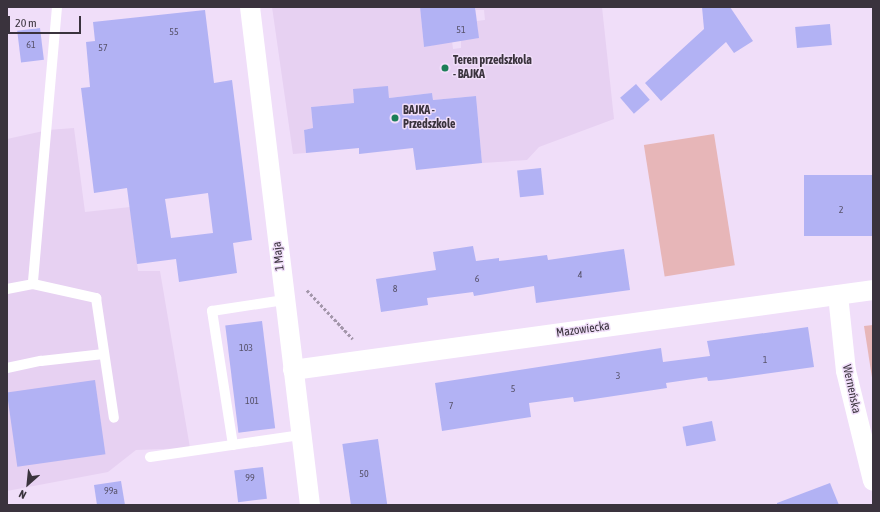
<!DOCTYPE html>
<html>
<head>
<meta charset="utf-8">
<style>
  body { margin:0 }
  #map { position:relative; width:880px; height:512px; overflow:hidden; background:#f0def9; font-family:"Asap Condensed",sans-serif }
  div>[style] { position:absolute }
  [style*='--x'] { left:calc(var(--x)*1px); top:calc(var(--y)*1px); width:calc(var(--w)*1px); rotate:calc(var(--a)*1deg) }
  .built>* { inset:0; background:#e7d1f2 }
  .green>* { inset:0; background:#e7b6b8; transform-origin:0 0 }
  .building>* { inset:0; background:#b2b2f4; transform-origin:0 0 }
  .path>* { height:2.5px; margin-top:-1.25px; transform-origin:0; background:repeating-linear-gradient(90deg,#a396aa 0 3px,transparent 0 5px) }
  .service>* { height:10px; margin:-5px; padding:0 5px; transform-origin:5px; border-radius:5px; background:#fff }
  .minor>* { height:20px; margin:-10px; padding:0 10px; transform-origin:10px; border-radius:10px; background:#fff }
  .dots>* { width:11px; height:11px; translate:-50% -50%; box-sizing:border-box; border:2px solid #f0def9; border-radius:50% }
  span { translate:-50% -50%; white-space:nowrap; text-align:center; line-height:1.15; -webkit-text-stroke:3px #f0def9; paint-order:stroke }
  .number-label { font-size:10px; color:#58536b }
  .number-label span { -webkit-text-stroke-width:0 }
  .poi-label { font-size:12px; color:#3a333d; font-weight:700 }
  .left { translate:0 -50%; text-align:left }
  .street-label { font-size:12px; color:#3a333d }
  .frame { position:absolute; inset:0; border:8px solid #3a333d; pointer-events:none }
  .north { position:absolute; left:8px; top:464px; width:40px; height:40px; -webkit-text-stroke:3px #f0def9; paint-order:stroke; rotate:207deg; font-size:11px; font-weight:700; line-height:16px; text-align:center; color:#3a333d }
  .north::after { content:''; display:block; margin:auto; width:14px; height:18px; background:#3a333d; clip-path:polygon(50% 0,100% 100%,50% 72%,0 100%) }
  .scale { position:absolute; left:8px; top:16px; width:73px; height:18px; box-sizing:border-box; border:2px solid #3a333d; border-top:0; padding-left:5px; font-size:12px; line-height:14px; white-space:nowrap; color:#3a333d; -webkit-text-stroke:3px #f0def9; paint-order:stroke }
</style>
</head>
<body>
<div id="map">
  <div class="built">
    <i style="clip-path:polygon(272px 7px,420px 7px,424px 47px,452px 41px,453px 49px,461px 48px,461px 40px,478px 38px,477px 21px,485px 20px,484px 10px,476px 10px,475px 7px,602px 7px,614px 119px,539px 147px,527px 160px,482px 163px,476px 96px,433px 100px,432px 93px,389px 98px,388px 86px,354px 103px,311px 107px,313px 128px,304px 130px,306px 153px,293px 154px)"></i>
    <i style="clip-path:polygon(74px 128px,85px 212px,130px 207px,138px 271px,160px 271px,190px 448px,136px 450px,108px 472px,7px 491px,7px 139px,48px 130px)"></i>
  </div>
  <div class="green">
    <i style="left:714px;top:134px;width:133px;height:71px;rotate:81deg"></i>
    <i style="clip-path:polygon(873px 325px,873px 384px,864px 326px)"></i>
  </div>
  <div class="building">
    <i style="clip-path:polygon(420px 7px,475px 7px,479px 38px,424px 47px)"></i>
    <i style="clip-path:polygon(702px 7px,730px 7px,753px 41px,734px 53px,726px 42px,661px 101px,645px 83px,704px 29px)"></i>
    <i style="clip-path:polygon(evenodd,205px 10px,214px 83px,232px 80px,252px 240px,233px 243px,237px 273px,179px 282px,176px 259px,137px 264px,127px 188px,94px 193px,81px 88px,90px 87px,86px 42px,95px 41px,93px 22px,205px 10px,208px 193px,213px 233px,171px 238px,165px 199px,208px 193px)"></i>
    <i style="left:830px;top:24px;width:21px;height:35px;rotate:85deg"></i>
    <i style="left:40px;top:28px;width:32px;height:23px;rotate:83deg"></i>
    <i style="left:636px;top:84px;width:21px;height:21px;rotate:49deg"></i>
    <i style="clip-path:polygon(388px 86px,389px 98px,432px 93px,433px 100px,476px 96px,482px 163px,416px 170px,413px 148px,359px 154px,359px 148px,306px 153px,304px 130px,313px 128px,311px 107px,354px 103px,353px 89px)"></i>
    <i style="left:541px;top:168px;width:27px;height:24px;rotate:84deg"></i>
    <i style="left:873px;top:175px;width:61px;height:69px;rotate:90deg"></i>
    <i style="clip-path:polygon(473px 246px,476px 261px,499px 258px,499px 261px,547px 255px,548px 260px,624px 249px,630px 290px,536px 303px,534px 286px,474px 296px,473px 292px,427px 298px,428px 305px,381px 312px,376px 279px,436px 270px,433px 252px)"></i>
    <i style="left:262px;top:321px;width:108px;height:37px;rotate:83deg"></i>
    <i style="clip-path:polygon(808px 327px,814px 367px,721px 380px,708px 381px,707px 377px,666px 383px,667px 388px,574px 402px,573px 397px,529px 403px,531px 417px,442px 431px,435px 383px,661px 348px,663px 362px,710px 356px,707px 341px)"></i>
    <i style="left:95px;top:380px;width:75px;height:89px;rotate:82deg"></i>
    <i style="left:712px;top:421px;width:20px;height:30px;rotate:79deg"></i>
    <i style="left:378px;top:439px;width:67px;height:36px;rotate:82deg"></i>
    <i style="left:263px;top:467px;width:32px;height:29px;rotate:83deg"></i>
    <i style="clip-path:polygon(121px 481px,125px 505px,97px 505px,94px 485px)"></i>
    <i style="clip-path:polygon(830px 483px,839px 505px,777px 505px,777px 503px)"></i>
  </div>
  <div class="path">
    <i style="--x:307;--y:290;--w:67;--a:46.8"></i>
  </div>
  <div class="service">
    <i style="--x:57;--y:7;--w:278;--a:95"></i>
    <i style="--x:33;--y:284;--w:65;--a:12.5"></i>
    <i style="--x:96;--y:298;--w:121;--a:81.5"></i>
    <i style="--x:7;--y:289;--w:26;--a:-11"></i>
    <i style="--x:7;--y:368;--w:35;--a:-12"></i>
    <i style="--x:41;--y:361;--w:63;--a:-6.3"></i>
    <i style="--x:233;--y:445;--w:136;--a:-98.9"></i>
    <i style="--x:212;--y:311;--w:73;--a:-8.7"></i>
    <i style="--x:150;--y:457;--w:153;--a:-8.3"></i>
  </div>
  <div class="minor">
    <i style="--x:250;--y:7;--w:502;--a:83.13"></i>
    <i style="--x:838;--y:295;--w:76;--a:84"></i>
    <i style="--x:846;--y:371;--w:113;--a:76.2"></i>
    <i style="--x:293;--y:370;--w:585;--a:-7.85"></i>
  </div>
  <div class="dots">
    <i style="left:445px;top:68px;background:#1b7e57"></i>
    <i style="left:395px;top:118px;background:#1b7e57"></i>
  </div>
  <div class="number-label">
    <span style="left:461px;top:30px">51</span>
    <span style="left:174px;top:32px">55</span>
    <span style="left:31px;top:45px">61</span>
    <span style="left:103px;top:48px">57</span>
    <span style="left:841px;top:210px">2</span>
    <span style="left:580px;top:275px">4</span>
    <span style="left:477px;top:279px">6</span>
    <span style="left:395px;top:289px">8</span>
    <span style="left:246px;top:348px">103</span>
    <span style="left:765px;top:360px">1</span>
    <span style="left:618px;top:376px">3</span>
    <span style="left:513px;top:389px">5</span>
    <span style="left:252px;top:401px">101</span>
    <span style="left:451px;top:406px">7</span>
    <span style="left:364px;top:474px">50</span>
    <span style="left:250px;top:478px">99</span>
    <span style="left:111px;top:491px">99a</span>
  </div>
  <div class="poi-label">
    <span class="left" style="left:453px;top:68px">Teren przedszkola<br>- BAJKA</span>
    <span class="left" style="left:403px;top:118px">BAJKA -<br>Przedszkole</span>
  </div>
  <div class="street-label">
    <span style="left:279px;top:256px;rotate:-97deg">1 Maja</span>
    <span style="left:583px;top:330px;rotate:-8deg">Mazowiecka</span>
    <span style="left:851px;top:389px;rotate:78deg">Werneńska</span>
  </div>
  <div class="frame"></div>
  <div class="north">N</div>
  <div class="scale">20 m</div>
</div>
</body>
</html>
